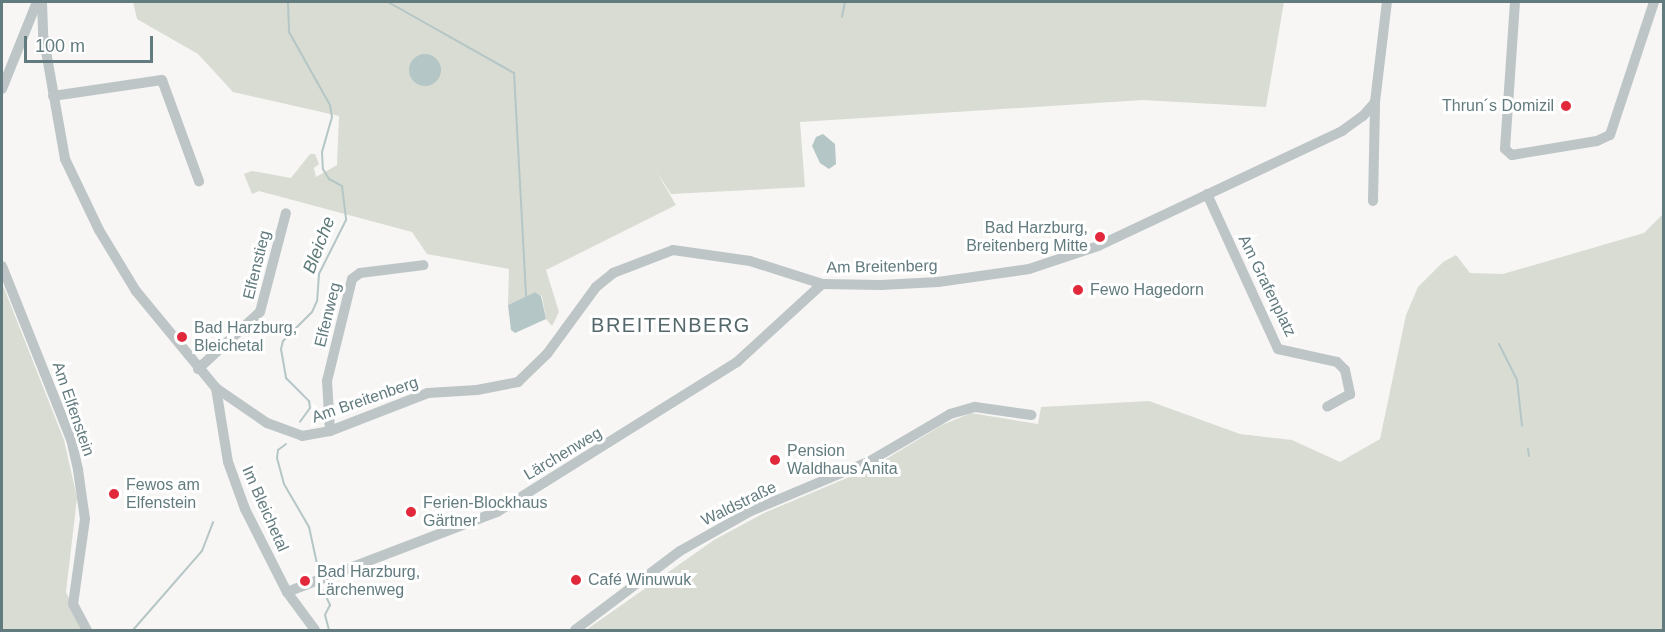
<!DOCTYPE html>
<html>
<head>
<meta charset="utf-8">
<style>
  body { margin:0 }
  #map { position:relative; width:1665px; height:632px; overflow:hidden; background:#f7f6f4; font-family:Arial,sans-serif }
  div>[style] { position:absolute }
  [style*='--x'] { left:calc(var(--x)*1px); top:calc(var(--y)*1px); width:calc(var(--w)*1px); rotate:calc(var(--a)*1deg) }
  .green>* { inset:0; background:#d9dcd3 }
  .water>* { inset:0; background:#b4c6c5 }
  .round { border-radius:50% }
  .stream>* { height:2px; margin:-1px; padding:0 1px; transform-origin:1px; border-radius:1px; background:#b4c6c5 }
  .minor>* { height:10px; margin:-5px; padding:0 5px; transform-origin:5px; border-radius:5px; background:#bdc5c6 }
  .dots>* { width:16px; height:16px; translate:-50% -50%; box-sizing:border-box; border:3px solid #fff; border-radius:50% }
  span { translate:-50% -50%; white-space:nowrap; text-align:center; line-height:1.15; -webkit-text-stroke:6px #fff; paint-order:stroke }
  .poi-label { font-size:16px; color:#627b7f }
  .right { translate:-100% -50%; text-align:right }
  .left { translate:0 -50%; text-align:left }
  .street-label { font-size:16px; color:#627b7f }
  .water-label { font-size:18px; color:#5d7a78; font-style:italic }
  .quarter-label { font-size:20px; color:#54676a; letter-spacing:1.5px }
  .frame { position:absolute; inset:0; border:3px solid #627b7f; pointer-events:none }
  .scale { position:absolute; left:24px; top:36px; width:129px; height:27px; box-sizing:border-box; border:3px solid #627b7f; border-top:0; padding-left:8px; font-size:18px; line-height:21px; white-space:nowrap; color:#627b7f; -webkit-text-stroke:4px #fff; paint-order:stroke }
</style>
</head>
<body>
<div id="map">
  <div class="green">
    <i style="clip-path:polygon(133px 2px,1284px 2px,1266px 107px,1143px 100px,800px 122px,805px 187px,671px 194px,656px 171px,676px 205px,546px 270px,559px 312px,552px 326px,546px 319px,542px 296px,535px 292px,508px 305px,509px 269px,427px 254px,412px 232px,259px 191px,252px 194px,244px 174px,252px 171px,291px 178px,310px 154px,315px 154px,319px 164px,314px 168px,316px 177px,337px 165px,339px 116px,233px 92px,198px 54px,137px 19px)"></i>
    <i style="clip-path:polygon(1663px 214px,1663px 630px,586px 630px,714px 540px,764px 513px,873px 467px,942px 425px,971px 413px,1038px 424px,1041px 407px,1149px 401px,1240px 434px,1292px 440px,1340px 462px,1380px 439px,1406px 315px,1418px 287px,1443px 262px,1456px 255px,1470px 273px,1503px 274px,1644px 233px)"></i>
    <i style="clip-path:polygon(2px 283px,64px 440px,77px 498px,66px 592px,83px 630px,2px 630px)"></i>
  </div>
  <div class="water">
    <i class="round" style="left:409px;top:54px;width:32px;height:32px"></i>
    <i style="clip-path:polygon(823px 134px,835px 144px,836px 164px,829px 169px,820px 163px,812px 146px,816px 137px)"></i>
    <i style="clip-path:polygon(535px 292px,541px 296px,546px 319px,515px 333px,511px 330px,508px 305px)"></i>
  </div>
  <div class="stream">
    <i style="--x:288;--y:2;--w:30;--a:88"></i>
    <i style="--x:289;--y:32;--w:84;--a:60.7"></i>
    <i style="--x:330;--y:105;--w:12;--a:81"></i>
    <i style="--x:332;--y:117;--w:36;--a:106"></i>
    <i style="--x:322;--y:152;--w:17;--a:87"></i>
    <i style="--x:323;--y:169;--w:12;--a:59"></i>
    <i style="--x:329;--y:179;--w:15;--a:28"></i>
    <i style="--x:342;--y:186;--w:34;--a:83"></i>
    <i style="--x:346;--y:220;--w:60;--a:116.6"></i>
    <i style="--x:319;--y:274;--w:27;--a:94"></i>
    <i style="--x:317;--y:301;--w:12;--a:114"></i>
    <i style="--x:312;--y:312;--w:41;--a:135"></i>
    <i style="--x:283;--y:341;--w:8;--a:104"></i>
    <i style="--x:281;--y:349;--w:29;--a:80"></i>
    <i style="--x:286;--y:378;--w:33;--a:45"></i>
    <i style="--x:309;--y:401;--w:7;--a:82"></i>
    <i style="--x:310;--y:408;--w:17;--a:126"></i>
    <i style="--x:388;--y:2;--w:145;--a:29.4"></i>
    <i style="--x:514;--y:73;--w:223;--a:86.9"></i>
    <i style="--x:842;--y:17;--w:15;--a:-79"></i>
    <i style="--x:1499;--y:344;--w:40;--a:63.4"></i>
    <i style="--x:1517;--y:380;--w:46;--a:83.8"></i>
    <i style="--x:286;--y:444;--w:10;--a:143"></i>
    <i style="--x:278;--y:450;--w:8;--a:97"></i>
    <i style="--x:277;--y:458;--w:27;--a:75"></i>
    <i style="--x:284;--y:484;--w:50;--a:59.8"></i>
    <i style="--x:309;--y:527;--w:47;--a:77.7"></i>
    <i style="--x:1528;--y:449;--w:7;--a:82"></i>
    <i style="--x:323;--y:590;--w:17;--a:65"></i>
    <i style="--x:330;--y:605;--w:11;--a:117"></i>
    <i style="--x:325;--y:615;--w:16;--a:75"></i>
    <i style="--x:133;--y:630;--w:105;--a:-48.9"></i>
    <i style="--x:202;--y:551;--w:31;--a:-69"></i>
  </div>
  <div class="minor">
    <i style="--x:42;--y:2;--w:32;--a:88"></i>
    <i style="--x:43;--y:34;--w:127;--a:80"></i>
    <i style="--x:65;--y:159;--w:79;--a:64.4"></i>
    <i style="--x:99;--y:230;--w:71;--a:58.8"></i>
    <i style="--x:136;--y:291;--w:126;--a:50.5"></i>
    <i style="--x:216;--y:388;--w:62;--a:34.5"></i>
    <i style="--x:267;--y:423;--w:37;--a:20"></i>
    <i style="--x:302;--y:436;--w:28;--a:-10"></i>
    <i style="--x:330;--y:431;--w:105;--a:-21.2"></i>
    <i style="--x:428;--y:393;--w:49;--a:-3.5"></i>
    <i style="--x:477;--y:390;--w:42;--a:-11"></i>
    <i style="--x:518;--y:382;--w:40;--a:-44"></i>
    <i style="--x:547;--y:354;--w:83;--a:-53.8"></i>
    <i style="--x:596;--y:287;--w:22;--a:-39"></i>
    <i style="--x:613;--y:273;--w:64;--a:-21"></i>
    <i style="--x:673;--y:250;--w:78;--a:8.1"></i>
    <i style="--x:750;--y:261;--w:76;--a:17.7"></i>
    <i style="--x:822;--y:284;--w:59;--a:1"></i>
    <i style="--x:881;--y:285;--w:57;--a:-3"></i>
    <i style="--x:938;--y:282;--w:92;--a:-8.1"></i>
    <i style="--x:1029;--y:269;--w:73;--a:-18.4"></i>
    <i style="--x:1098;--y:246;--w:270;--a:-25.2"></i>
    <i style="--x:1342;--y:131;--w:26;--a:-36"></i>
    <i style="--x:1363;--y:116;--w:18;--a:-49"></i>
    <i style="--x:1375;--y:102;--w:101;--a:-83.2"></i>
    <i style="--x:1515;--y:2;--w:147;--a:93.9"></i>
    <i style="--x:1505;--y:149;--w:9;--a:41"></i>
    <i style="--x:1512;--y:155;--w:86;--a:-9.4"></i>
    <i style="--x:1597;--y:141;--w:14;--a:-25"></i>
    <i style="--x:1610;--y:135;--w:140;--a:-71.7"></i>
    <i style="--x:2;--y:89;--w:94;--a:-68.1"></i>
    <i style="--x:53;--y:96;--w:110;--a:-8.4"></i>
    <i style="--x:162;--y:80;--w:108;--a:69.9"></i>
    <i style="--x:1207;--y:194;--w:170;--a:65.4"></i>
    <i style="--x:1278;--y:349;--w:60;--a:12.4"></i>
    <i style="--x:1337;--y:362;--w:11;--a:45"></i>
    <i style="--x:1345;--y:370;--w:25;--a:78"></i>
    <i style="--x:1350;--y:394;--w:26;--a:151"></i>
    <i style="--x:1373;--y:201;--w:99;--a:-88.8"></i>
    <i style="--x:2;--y:266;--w:186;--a:68.3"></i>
    <i style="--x:71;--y:439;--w:32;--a:77"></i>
    <i style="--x:78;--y:470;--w:49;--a:81.9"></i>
    <i style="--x:85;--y:519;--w:86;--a:98"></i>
    <i style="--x:73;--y:604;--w:30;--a:62"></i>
    <i style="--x:198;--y:369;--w:84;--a:-42.6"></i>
    <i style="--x:260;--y:312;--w:102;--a:-75.3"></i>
    <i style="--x:216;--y:388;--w:75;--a:80.8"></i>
    <i style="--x:228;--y:462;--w:50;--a:70.1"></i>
    <i style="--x:245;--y:509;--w:93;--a:63.2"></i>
    <i style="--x:287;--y:592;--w:47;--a:53.6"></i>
    <i style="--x:330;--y:431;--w:50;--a:-93.4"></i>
    <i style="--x:327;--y:381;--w:105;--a:-76.2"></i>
    <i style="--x:352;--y:279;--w:10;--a:-37"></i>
    <i style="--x:360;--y:273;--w:64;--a:-7.1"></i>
    <i style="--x:287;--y:592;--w:225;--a:-20.9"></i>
    <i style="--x:497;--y:512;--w:283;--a:-32"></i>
    <i style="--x:737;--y:362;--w:115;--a:-42.5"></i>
    <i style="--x:575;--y:630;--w:131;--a:-37"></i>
    <i style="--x:680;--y:551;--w:81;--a:-29.4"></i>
    <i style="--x:751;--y:511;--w:129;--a:-22.8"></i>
    <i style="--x:870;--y:461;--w:93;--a:-30.4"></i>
    <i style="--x:950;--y:414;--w:26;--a:-16"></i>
    <i style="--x:975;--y:407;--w:57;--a:8.1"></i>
  </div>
  <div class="dots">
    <i style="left:1566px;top:106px;background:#e2293b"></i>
    <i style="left:1100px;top:237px;background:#e2293b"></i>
    <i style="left:1078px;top:290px;background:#e2293b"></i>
    <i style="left:182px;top:337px;background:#e2293b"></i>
    <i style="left:775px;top:460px;background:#e2293b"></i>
    <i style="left:114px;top:494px;background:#e2293b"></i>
    <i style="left:411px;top:512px;background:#e2293b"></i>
    <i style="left:576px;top:580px;background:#e2293b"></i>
    <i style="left:305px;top:581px;background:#e2293b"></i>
  </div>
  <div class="poi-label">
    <span class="right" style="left:1554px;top:106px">Thrun´s Domizil</span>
    <span class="right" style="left:1088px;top:237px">Bad Harzburg,<br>Breitenberg Mitte</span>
    <span class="left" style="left:1090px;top:290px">Fewo Hagedorn</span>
    <span class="left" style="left:194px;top:337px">Bad Harzburg,<br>Bleichetal</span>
    <span class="left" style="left:787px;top:460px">Pension<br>Waldhaus Anita</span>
    <span class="left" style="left:126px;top:494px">Fewos am<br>Elfenstein</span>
    <span class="left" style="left:423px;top:512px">Ferien-Blockhaus<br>Gärtner</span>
    <span class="left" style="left:317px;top:581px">Bad Harzburg,<br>Lärchenweg</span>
    <span class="left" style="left:588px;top:580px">Café Winuwuk</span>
  </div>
  <div class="street-label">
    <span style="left:257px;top:265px;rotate:-76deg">Elfenstieg</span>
    <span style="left:882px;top:267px;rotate:-1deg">Am Breitenberg</span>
    <span style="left:1267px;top:286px;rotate:64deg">Am Grafenplatz</span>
    <span style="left:328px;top:315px;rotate:-76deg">Elfenweg</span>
    <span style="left:365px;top:400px;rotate:-19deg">Am Breitenberg</span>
    <span style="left:73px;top:409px;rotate:71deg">Am Elfenstein</span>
    <span style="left:563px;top:454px;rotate:-31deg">Lärchenweg</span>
    <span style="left:739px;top:504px;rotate:-26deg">Waldstraße</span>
    <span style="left:265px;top:509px;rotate:66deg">Im Bleichetal</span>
  </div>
  <div class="water-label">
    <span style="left:319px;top:245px;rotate:-69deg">Bleiche</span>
  </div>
  <div class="quarter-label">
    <span style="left:671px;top:325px">BREITENBERG</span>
  </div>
  <div class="frame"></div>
  <div class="scale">100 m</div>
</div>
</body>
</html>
